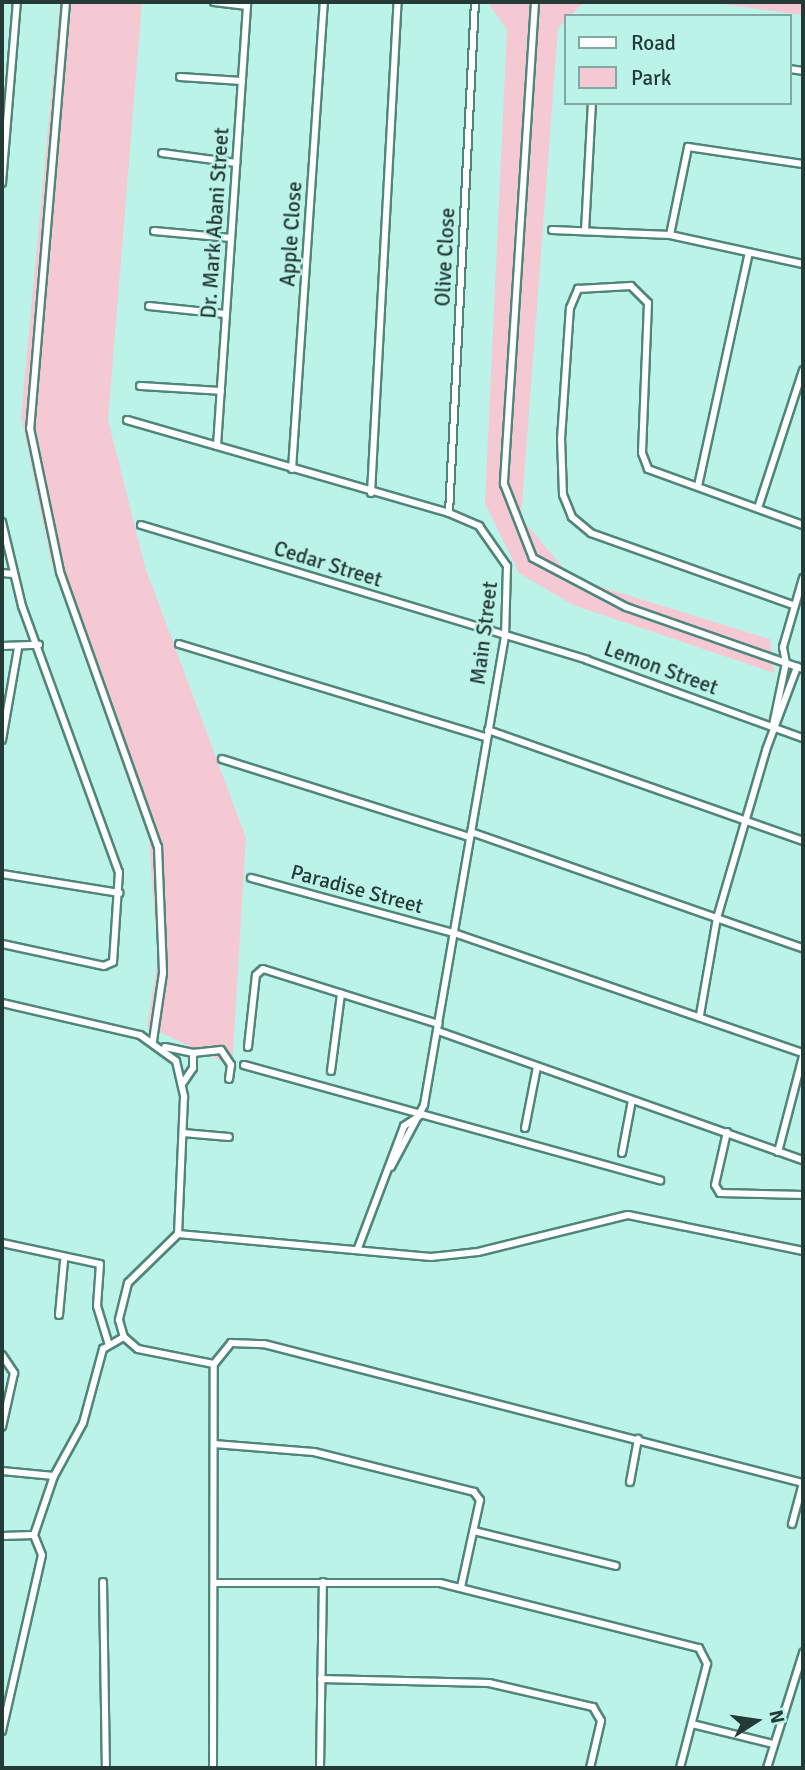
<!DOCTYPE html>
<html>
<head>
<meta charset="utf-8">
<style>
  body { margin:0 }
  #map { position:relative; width:805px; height:1770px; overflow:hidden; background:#bbf3e8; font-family:Signika,sans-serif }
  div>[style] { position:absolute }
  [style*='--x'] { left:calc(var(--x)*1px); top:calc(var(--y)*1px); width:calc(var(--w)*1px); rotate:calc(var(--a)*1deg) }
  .green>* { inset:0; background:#f4c9d3 }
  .roads { filter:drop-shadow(2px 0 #50857c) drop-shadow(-2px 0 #50857c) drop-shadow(0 2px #50857c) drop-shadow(0 -2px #50857c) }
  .street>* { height:6px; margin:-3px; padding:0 3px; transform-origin:3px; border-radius:3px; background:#fff }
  span { translate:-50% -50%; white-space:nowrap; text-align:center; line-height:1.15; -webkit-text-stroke:5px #bbf3e8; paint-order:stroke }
  .street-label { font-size:21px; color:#243a36 }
  .frame { position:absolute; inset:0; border:4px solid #243a36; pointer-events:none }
  .legend { position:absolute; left:564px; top:14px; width:228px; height:91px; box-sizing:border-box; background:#bbf3e8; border:2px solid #7fa9a1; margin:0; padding:9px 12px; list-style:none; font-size:21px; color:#243a36 }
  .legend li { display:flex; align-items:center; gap:14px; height:35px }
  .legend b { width:35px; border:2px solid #7fa9a1 }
  .north { position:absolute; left:721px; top:1686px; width:70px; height:70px; -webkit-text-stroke:5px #bbf3e8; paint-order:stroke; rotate:78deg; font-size:19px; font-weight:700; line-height:28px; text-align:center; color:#243a36 }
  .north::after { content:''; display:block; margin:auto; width:24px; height:32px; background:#243a36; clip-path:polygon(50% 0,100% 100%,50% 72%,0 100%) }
</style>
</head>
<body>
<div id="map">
  <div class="green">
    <i style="clip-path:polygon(60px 2px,142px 2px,108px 420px,145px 567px,246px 838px,232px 1066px,147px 1026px,158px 961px,149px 840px,51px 562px,21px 416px)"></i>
    <i style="clip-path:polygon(487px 2px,584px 2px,558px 28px,521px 518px,572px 578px,770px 639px,774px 673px,573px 605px,519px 573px,485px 503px,507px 29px)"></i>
    <i style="clip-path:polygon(707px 2px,803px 2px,803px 15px)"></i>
  </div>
  <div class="roads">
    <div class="street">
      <i style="--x:66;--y:2;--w:428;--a:94.8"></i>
      <i style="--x:30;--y:428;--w:147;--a:78.2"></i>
      <i style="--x:60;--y:572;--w:292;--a:70.4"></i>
      <i style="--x:158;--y:847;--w:126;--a:87.7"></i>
      <i style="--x:163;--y:973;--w:69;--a:98.4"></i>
      <i style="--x:214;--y:2;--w:33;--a:7"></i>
      <i style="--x:535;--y:2;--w:483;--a:93.7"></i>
      <i style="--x:504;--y:484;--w:79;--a:68.6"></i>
      <i style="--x:533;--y:558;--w:105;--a:27.8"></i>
      <i style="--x:626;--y:607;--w:188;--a:19.3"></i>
      <i style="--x:789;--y:69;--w:14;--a:8"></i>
      <i style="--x:180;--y:77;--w:62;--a:3.7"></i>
      <i style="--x:162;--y:153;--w:75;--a:7.7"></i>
      <i style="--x:2;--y:183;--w:182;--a:-85.3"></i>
      <i style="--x:552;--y:230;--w:118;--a:2.4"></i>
      <i style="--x:670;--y:235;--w:136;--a:12.3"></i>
      <i style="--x:154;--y:231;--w:77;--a:5.2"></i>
      <i style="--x:585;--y:231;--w:128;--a:-86.9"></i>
      <i style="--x:670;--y:235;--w:90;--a:-78.4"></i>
      <i style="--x:688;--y:147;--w:116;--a:8.4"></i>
      <i style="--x:149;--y:306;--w:77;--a:5.9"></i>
      <i style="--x:140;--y:386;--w:81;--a:3.5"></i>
      <i style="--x:127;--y:420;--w:335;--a:16.1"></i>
      <i style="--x:449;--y:513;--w:33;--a:23"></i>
      <i style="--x:479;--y:526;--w:49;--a:55"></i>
      <i style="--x:507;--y:566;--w:70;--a:91.6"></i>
      <i style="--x:505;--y:636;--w:476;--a:99.8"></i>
      <i style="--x:424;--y:1105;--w:70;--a:118"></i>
      <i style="--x:217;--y:446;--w:445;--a:-86.1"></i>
      <i style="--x:292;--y:469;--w:468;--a:-86.1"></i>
      <i style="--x:698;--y:486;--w:239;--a:-77.7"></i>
      <i style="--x:371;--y:493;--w:492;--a:-86.9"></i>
      <i style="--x:758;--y:508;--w:145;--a:-71.9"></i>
      <i style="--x:449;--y:513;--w:512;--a:-87.09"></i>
      <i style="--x:2;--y:522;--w:86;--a:76.6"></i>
      <i style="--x:22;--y:606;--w:283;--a:70"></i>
      <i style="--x:119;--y:872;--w:90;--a:93.8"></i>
      <i style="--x:113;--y:962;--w:10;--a:156"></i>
      <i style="--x:104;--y:966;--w:104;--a:-167.8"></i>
      <i style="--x:141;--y:525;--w:466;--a:16.8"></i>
      <i style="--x:587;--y:660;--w:230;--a:19.9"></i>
      <i style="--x:2;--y:573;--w:11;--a:5"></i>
      <i style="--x:793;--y:605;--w:214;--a:-160.4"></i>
      <i style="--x:591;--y:533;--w:25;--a:-140"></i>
      <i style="--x:572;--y:517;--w:24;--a:-112"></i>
      <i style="--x:563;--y:495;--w:56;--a:-92"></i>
      <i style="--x:561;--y:439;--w:131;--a:-86.1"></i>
      <i style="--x:570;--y:308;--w:21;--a:-67"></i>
      <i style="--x:578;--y:289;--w:53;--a:-3.2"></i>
      <i style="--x:631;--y:286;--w:24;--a:45"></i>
      <i style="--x:648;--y:303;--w:150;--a:92.3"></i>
      <i style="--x:642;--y:453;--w:17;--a:69"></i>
      <i style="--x:648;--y:469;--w:165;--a:19.9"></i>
      <i style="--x:179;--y:644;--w:321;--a:16.9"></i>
      <i style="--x:2;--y:646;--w:37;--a:-2"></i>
      <i style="--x:773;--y:725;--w:63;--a:-78.2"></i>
      <i style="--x:786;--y:663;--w:16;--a:-101"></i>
      <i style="--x:783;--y:647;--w:72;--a:-73.8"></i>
      <i style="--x:488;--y:730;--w:334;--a:19.4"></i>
      <i style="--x:2;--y:740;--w:93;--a:-80.1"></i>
      <i style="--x:222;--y:759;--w:260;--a:17.5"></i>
      <i style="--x:471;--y:832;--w:352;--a:19.3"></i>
      <i style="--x:2;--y:874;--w:119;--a:9.2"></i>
      <i style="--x:251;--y:878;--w:210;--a:15.2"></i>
      <i style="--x:454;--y:933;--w:369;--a:19"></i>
      <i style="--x:2;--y:1003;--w:142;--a:13.1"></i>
      <i style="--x:140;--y:1035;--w:44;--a:35.8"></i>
      <i style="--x:176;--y:1061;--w:37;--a:77"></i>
      <i style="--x:184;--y:1097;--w:137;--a:92.5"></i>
      <i style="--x:178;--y:1234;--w:70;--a:135.6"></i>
      <i style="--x:128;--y:1283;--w:38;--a:104"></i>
      <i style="--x:119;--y:1320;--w:18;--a:74"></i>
      <i style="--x:124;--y:1337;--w:18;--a:41"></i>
      <i style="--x:138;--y:1349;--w:77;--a:11.2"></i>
      <i style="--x:700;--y:1015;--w:98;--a:-80.1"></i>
      <i style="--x:717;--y:918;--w:175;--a:-73.7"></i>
      <i style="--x:766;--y:750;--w:89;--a:-69.5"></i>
      <i style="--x:438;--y:1031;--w:387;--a:19.5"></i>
      <i style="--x:165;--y:1047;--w:29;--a:12"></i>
      <i style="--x:193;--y:1053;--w:15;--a:90"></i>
      <i style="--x:193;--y:1068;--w:18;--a:124"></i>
      <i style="--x:248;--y:1047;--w:72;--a:-83.7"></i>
      <i style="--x:256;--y:975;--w:9;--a:-41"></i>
      <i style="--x:263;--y:969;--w:184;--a:17.4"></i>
      <i style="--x:193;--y:1053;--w:28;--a:-6"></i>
      <i style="--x:221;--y:1050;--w:18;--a:56"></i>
      <i style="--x:231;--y:1065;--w:14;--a:98"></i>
      <i style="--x:244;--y:1065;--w:432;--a:15.5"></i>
      <i style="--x:331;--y:1071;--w:78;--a:-82.6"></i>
      <i style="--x:525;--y:1128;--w:62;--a:-78.9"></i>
      <i style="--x:727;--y:1132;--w:54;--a:102.8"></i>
      <i style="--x:715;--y:1185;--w:9;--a:58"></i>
      <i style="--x:720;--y:1193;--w:83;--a:1.4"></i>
      <i style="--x:183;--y:1133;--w:46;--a:5"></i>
      <i style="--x:778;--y:1152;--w:99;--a:-75.4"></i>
      <i style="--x:622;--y:1153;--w:54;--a:-79.3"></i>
      <i style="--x:178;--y:1234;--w:254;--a:5.2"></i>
      <i style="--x:431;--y:1257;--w:47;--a:-6.1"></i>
      <i style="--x:478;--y:1252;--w:154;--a:-13.9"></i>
      <i style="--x:628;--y:1215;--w:179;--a:11.6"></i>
      <i style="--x:2;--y:1243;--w:100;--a:12.1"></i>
      <i style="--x:100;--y:1264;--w:42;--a:94.1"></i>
      <i style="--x:97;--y:1306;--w:39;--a:73"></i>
      <i style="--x:358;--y:1248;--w:130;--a:-69.3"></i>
      <i style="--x:404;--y:1126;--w:20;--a:-33"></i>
      <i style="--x:59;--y:1315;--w:54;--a:-84.7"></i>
      <i style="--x:2;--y:1355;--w:22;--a:56"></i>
      <i style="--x:14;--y:1373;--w:55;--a:102.5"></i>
      <i style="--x:214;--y:1444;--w:100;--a:4.6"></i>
      <i style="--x:314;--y:1452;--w:165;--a:14"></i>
      <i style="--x:474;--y:1492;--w:10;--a:53"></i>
      <i style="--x:480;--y:1500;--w:89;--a:102.3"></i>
      <i style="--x:2;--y:1471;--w:52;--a:5.5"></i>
      <i style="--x:54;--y:1476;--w:60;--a:-61.3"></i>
      <i style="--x:83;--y:1423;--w:77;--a:-74.9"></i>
      <i style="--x:103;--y:1349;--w:24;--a:-30"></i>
      <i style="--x:630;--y:1482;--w:44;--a:-79.5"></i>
      <i style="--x:792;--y:1524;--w:42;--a:-75"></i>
      <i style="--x:474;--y:1531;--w:146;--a:13.8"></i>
      <i style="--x:2;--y:1536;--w:32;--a:-2"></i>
      <i style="--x:34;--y:1535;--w:62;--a:-71.3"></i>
      <i style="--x:103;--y:1582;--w:186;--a:89.1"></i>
      <i style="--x:214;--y:1583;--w:226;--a:0"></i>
      <i style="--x:440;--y:1583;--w:267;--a:14.1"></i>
      <i style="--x:699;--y:1648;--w:18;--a:63"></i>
      <i style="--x:707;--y:1664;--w:107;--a:104.6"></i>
      <i style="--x:321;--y:1679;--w:168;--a:1.4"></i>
      <i style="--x:489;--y:1683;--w:107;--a:13"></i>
      <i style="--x:593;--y:1707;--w:16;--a:60"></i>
      <i style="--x:601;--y:1721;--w:48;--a:103.2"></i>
      <i style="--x:692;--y:1724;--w:83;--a:13.9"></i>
      <i style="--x:2;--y:1731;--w:180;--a:-77.2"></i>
      <i style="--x:42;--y:1555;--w:22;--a:-112"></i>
      <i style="--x:213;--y:1768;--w:404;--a:-89.9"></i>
      <i style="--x:214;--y:1364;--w:27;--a:-51"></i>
      <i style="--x:231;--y:1343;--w:33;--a:2"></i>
      <i style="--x:264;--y:1344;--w:557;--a:14.46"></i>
      <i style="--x:320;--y:1768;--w:186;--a:-89.1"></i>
      <i style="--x:767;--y:1768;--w:121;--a:-72.6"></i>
    </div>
  </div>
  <div class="street-label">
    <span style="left:215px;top:223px;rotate:-86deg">Dr. Mark Abani Street</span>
    <span style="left:291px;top:234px;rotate:-86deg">Apple Close</span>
    <span style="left:445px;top:257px;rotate:-87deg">Olive Close</span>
    <span style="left:328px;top:564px;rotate:17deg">Cedar Street</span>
    <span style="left:484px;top:633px;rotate:-83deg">Main Street</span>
    <span style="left:661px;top:668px;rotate:20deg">Lemon Street</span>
    <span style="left:357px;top:889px;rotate:15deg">Paradise Street</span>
  </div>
  <div class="frame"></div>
  <ul class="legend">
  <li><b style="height:9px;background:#fff"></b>Road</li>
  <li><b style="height:19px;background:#f4c9d3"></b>Park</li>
  </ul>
  <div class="north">N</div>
</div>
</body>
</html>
